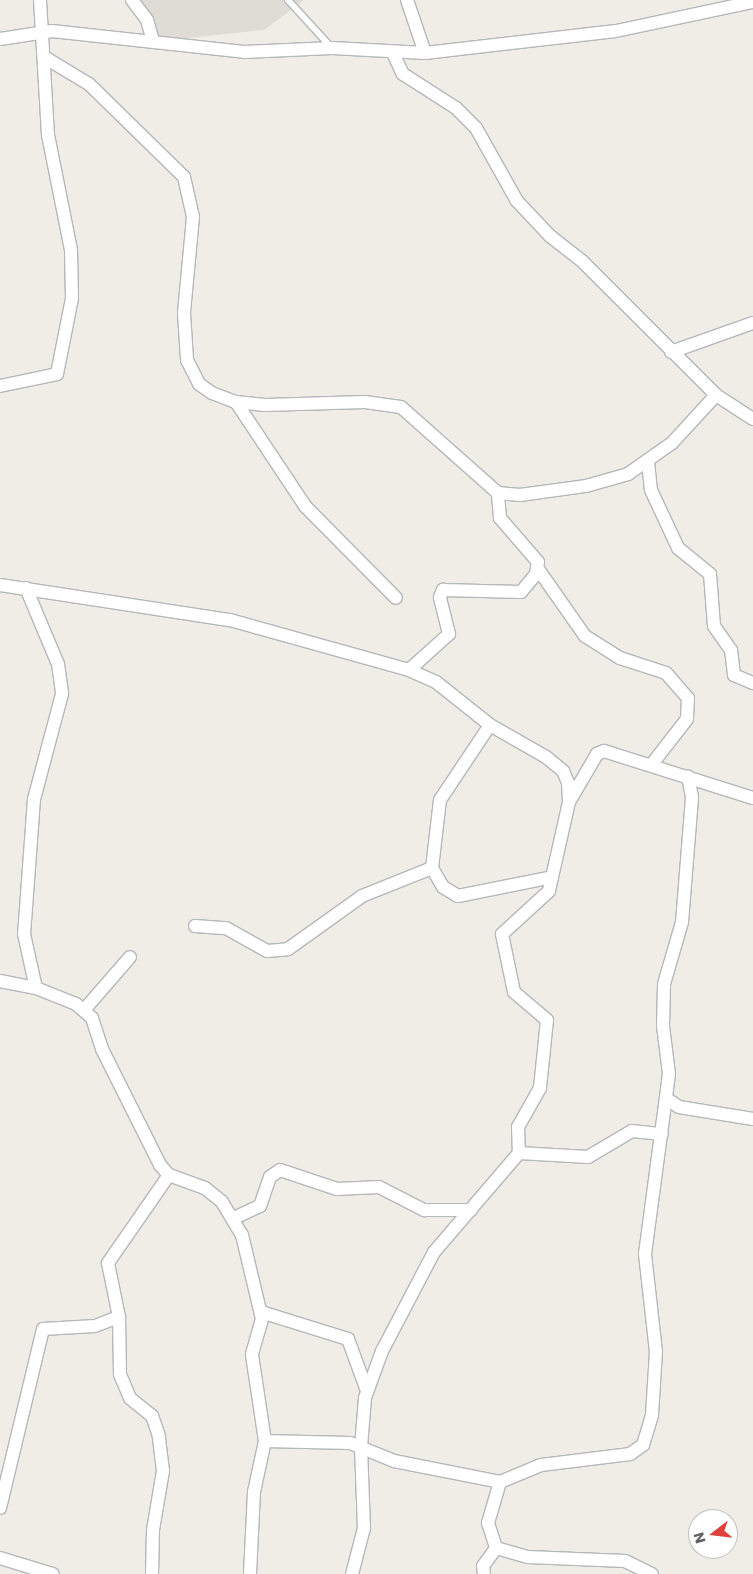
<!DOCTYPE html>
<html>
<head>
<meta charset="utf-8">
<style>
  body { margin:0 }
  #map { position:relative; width:753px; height:1574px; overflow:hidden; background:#f0ede7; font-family:Poppins,sans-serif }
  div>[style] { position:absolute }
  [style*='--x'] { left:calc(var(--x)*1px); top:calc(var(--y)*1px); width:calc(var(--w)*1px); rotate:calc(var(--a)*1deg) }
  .education>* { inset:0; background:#dfdcd5 }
  .roads { filter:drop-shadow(1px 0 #b4b7bb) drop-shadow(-1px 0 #b4b7bb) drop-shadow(0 1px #b4b7bb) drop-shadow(0 -1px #b4b7bb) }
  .lane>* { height:6px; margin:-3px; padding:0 3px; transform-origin:3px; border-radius:3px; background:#fff }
  .street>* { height:12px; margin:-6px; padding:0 6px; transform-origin:6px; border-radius:6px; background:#fff }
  span { translate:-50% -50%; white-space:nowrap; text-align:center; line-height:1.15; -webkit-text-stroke:4px #fff; paint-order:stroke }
  .north { position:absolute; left:688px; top:1509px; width:50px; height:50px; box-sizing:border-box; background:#fff; border:1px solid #bfc0c2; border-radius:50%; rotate:254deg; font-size:14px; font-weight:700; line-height:20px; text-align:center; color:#5e6266 }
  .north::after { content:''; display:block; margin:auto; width:18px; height:22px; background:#e1413c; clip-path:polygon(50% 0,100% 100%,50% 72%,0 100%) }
</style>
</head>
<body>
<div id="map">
  <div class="education">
    <i style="clip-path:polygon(141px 0,304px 0,264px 30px,151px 42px)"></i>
  </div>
  <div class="roads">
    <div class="lane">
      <i style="--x:288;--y:0;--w:64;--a:47.5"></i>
    </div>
    <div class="street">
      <i style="--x:132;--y:0;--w:25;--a:53"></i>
      <i style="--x:147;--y:20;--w:22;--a:74"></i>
      <i style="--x:407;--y:0;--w:56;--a:71.2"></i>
      <i style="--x:0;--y:39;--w:53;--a:-8.7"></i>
      <i style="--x:52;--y:31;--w:193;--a:6.2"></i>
      <i style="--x:244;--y:52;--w:88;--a:-2.6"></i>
      <i style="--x:332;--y:48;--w:93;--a:3.1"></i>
      <i style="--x:425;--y:53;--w:192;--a:-6.6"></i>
      <i style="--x:616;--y:31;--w:140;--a:-12"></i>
      <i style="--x:393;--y:53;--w:23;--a:65"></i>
      <i style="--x:403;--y:74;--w:63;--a:32.7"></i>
      <i style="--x:456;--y:108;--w:28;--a:45"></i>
      <i style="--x:476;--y:128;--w:84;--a:60.7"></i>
      <i style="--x:517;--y:201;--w:48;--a:46.7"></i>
      <i style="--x:550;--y:236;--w:41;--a:38"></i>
      <i style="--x:582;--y:261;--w:190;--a:45"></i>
      <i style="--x:716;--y:395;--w:44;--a:33"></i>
      <i style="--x:44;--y:57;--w:52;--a:31"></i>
      <i style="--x:89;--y:84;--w:133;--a:44.4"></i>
      <i style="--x:184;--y:177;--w:41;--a:77.3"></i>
      <i style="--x:193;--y:217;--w:96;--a:95.4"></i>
      <i style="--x:184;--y:313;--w:47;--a:86.3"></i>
      <i style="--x:187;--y:360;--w:27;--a:63"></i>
      <i style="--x:199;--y:384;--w:16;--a:35"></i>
      <i style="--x:212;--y:393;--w:26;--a:21"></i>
      <i style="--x:236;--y:402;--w:29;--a:6"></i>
      <i style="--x:265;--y:405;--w:100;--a:-1.7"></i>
      <i style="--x:365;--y:402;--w:36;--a:8"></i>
      <i style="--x:401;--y:407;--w:130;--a:41.6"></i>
      <i style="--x:498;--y:493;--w:22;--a:5"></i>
      <i style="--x:520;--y:495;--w:67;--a:-7.8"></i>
      <i style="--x:586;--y:486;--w:44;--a:-15.9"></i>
      <i style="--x:628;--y:474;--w:54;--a:-35.2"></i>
      <i style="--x:672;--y:443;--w:65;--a:-47.5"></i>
      <i style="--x:671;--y:352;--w:87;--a:-19.5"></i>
      <i style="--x:0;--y:386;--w:58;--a:-11.9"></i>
      <i style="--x:57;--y:374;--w:77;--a:-78.8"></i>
      <i style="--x:72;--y:298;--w:48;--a:-91.2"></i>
      <i style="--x:71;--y:250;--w:117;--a:-101.3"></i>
      <i style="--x:48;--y:135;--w:135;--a:-93.4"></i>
      <i style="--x:236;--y:402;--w:125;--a:56.4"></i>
      <i style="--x:305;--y:506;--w:129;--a:45.3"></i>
      <i style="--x:648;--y:462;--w:28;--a:84"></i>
      <i style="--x:651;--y:490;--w:64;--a:65"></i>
      <i style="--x:678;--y:548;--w:41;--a:39.1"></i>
      <i style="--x:710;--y:574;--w:52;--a:85.6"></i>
      <i style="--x:714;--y:626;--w:29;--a:55"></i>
      <i style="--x:731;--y:650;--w:25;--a:83"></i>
      <i style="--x:734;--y:675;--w:21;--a:23"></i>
      <i style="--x:538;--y:569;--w:82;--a:55"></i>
      <i style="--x:585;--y:636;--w:41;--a:32.2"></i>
      <i style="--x:620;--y:658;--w:48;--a:18.1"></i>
      <i style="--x:666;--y:673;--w:33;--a:49"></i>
      <i style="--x:688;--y:698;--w:21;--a:93"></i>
      <i style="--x:687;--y:719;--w:57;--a:127.9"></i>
      <i style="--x:0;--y:585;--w:233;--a:8.7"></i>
      <i style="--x:230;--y:620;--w:186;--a:15.6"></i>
      <i style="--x:409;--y:670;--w:30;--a:24"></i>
      <i style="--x:436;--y:682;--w:69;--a:38.5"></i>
      <i style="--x:490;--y:725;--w:64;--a:29.7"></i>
      <i style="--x:546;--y:757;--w:22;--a:39"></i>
      <i style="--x:563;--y:771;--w:13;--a:67"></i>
      <i style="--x:568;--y:783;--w:19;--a:87"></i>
      <i style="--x:569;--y:802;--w:91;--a:102.7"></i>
      <i style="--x:549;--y:891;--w:64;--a:137.5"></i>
      <i style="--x:502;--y:934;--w:59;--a:78.3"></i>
      <i style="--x:514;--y:992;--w:43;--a:40.3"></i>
      <i style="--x:547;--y:1020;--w:68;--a:95.9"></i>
      <i style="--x:540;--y:1088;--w:45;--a:119.4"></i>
      <i style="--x:518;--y:1127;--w:26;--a:88"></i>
      <i style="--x:519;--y:1153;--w:130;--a:130.6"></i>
      <i style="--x:434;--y:1252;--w:112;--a:117.7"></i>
      <i style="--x:382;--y:1351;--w:50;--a:109.9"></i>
      <i style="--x:365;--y:1398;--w:49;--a:94.7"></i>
      <i style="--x:361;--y:1447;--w:81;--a:87.9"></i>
      <i style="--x:364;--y:1528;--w:48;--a:104.6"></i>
      <i style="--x:26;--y:588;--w:82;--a:67.2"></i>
      <i style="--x:58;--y:664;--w:30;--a:82"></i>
      <i style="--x:62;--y:694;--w:109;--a:104.9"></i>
      <i style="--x:34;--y:799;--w:135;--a:94.2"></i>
      <i style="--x:24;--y:934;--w:55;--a:77.5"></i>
      <i style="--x:409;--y:670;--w:54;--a:-42"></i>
      <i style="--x:449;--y:634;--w:38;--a:-104"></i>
      <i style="--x:440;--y:597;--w:8;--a:-67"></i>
      <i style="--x:443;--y:590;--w:78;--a:1.5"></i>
      <i style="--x:521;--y:592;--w:23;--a:-50"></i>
      <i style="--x:536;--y:574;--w:12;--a:-81"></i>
      <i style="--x:538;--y:562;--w:58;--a:-130.8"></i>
      <i style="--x:500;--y:518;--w:25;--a:-95"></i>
      <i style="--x:490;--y:725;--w:90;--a:123.7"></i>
      <i style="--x:440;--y:800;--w:68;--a:96.7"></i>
      <i style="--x:432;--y:868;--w:22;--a:60"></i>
      <i style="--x:443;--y:887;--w:17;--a:31"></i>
      <i style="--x:458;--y:896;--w:96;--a:-11.4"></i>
      <i style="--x:569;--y:802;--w:56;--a:-59.7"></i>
      <i style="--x:597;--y:754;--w:8;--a:-23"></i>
      <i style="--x:604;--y:751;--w:156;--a:17.5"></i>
      <i style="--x:195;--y:926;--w:31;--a:4"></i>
      <i style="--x:226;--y:928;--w:47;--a:29.3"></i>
      <i style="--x:267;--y:951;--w:21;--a:-5"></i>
      <i style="--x:288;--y:949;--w:91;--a:-35.6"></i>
      <i style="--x:362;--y:896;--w:75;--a:-21.8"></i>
      <i style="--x:0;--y:981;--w:37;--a:11"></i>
      <i style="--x:36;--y:988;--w:43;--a:21.8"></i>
      <i style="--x:76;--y:1004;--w:21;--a:41"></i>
      <i style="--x:92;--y:1018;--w:33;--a:72"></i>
      <i style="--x:102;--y:1049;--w:130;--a:63.4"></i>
      <i style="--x:160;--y:1165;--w:13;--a:48"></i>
      <i style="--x:169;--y:1175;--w:38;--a:20"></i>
      <i style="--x:205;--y:1188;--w:22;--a:39"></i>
      <i style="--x:222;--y:1202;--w:39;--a:59"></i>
      <i style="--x:242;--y:1235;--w:86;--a:76.6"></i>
      <i style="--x:262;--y:1319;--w:37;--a:106"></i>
      <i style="--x:252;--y:1355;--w:87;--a:81.4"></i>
      <i style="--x:265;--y:1441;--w:52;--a:102.2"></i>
      <i style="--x:254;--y:1492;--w:82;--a:92.8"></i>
      <i style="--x:84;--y:1010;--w:70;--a:-49"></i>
      <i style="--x:667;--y:1099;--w:14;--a:34"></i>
      <i style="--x:679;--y:1107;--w:75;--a:9.2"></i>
      <i style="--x:519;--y:1153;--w:69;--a:3.3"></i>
      <i style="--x:588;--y:1157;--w:51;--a:-30.6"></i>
      <i style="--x:632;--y:1131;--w:30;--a:6"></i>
      <i style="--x:234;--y:1218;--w:29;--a:-25"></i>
      <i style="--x:260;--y:1206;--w:31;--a:-71"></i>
      <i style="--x:270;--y:1177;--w:12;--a:-35"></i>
      <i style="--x:280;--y:1170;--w:60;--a:18.4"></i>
      <i style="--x:337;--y:1189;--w:42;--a:-2.7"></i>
      <i style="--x:379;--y:1187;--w:51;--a:27.1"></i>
      <i style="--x:424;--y:1210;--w:47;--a:0"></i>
      <i style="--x:261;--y:1312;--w:91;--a:17.2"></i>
      <i style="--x:348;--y:1339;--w:55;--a:69.9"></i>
      <i style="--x:265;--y:1441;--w:85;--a:1.3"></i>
      <i style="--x:350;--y:1443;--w:48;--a:22.2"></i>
      <i style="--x:394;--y:1461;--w:108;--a:11.2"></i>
      <i style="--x:500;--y:1482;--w:44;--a:-22.5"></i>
      <i style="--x:541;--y:1465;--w:90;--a:-7"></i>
      <i style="--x:630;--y:1454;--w:16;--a:-35"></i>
      <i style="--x:643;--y:1445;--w:31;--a:-73"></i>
      <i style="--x:652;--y:1415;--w:63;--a:-86.4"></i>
      <i style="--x:656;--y:1352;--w:99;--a:-96.4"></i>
      <i style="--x:645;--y:1254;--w:182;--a:-82.4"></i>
      <i style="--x:669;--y:1074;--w:48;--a:-97.1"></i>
      <i style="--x:663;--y:1026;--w:42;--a:-88.6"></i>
      <i style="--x:664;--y:984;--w:65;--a:-73.8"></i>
      <i style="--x:682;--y:922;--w:125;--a:-85.4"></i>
      <i style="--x:692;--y:797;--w:21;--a:-101"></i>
      <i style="--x:500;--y:1482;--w:43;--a:106.3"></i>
      <i style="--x:488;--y:1523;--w:26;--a:72"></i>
      <i style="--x:496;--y:1548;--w:33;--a:16"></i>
      <i style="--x:528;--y:1557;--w:97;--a:2.4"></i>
      <i style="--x:625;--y:1561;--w:30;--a:26"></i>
      <i style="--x:0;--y:1508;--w:184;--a:-76.5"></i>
      <i style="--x:43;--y:1329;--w:52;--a:-3.3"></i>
      <i style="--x:95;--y:1326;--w:26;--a:-21"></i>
      <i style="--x:0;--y:1558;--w:55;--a:16.8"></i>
      <i style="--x:152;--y:1574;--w:44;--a:-88.7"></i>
      <i style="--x:153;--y:1530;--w:60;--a:-80.4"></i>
      <i style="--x:163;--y:1471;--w:35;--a:-97"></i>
      <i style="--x:159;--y:1436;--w:21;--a:-109"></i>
      <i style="--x:152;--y:1416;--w:28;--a:-141"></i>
      <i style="--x:130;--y:1398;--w:26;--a:-113"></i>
      <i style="--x:120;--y:1374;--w:57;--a:-91"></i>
      <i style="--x:119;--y:1317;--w:55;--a:-101.5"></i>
      <i style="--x:108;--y:1263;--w:107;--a:-55.3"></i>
      <i style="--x:484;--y:1574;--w:8;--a:-97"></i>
      <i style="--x:483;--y:1566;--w:22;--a:-54"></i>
    </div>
  </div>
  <div class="north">N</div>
</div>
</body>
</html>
